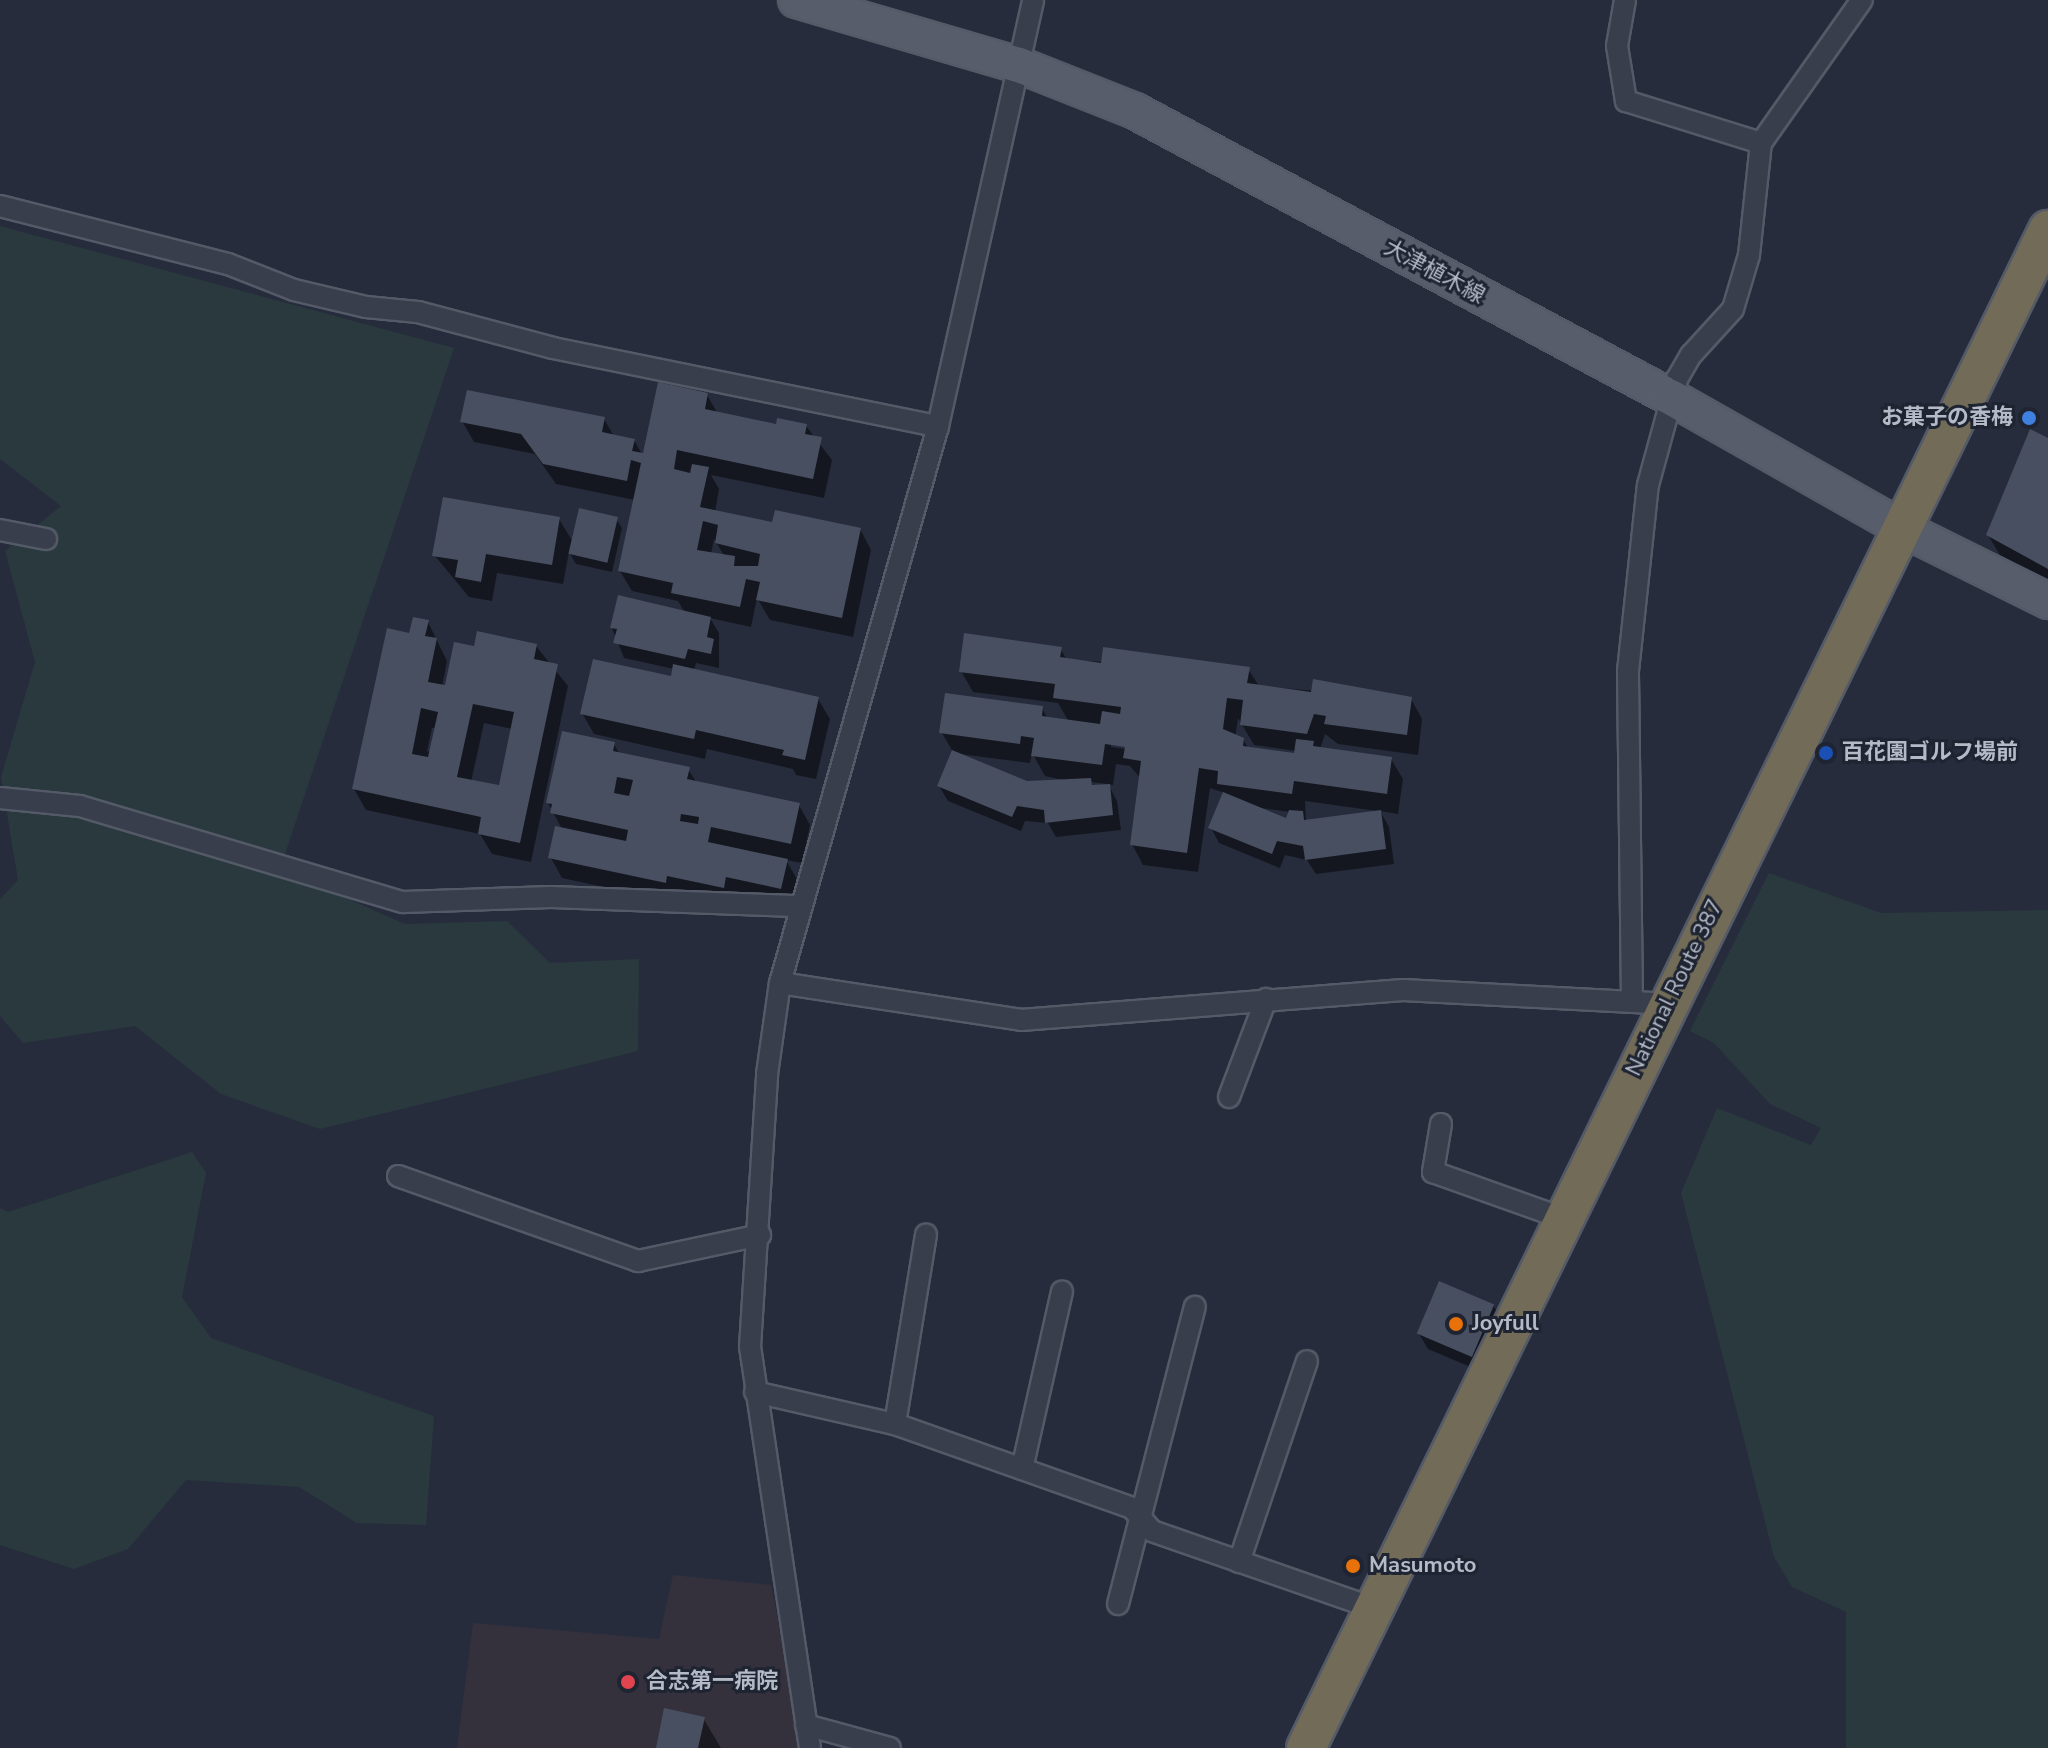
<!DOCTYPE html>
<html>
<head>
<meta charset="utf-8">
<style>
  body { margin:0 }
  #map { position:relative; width:2048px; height:1748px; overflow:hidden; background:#262c3c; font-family:"Nunito Sans","Noto Sans JP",sans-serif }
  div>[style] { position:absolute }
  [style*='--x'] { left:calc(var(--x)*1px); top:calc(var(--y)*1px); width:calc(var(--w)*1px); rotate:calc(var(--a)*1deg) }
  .medical>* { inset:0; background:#34313d }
  .green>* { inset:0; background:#29393e }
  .shadow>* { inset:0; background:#0007 }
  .building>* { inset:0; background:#474f60; transform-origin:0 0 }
  .roads { filter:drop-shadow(2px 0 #545a67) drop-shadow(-2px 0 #545a67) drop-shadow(0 2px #545a67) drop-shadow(0 -2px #545a67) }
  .street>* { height:20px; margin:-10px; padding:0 10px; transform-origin:10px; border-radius:10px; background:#393e4c }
  .primary>* { height:34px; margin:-17px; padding:0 17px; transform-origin:17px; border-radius:17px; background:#585d6c }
  .highway>* { height:38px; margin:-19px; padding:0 19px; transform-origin:19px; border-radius:19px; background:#716b57 }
  .dots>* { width:22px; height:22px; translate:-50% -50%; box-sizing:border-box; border:4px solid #1e2431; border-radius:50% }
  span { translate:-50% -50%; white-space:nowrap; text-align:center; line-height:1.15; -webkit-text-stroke:6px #1e2431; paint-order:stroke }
  .street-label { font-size:22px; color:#b5bac7 }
  .poi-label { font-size:22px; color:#b5bac7; font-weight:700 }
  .right { translate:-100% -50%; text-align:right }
  .left { translate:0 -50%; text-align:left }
</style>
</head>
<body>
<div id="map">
  <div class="medical">
    <i style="clip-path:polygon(673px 1575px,771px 1585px,803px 1748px,457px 1748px,473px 1623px,659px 1639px)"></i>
  </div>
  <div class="green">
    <i style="clip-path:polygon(0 226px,454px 348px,280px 869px,405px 924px,507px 921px,550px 963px,639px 959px,638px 1051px,320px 1129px,221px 1094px,135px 1026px,23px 1043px,0 1016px,0 899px,18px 880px,1px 777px,35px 662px,5px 551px,61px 506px,0 459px)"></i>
    <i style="clip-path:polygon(1769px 873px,1881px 913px,2048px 910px,2048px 1748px,1846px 1748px,1846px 1612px,1792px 1587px,1774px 1557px,1681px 1193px,1717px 1108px,1811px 1145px,1821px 1128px,1770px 1104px,1714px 1043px,1690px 1031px)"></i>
    <i style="clip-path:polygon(192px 1152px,206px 1173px,182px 1297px,211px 1338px,434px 1416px,426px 1525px,357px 1523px,299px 1487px,186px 1480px,128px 1549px,74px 1569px,0 1545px,0 1208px,8px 1212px)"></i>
  </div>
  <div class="shadow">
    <i style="clip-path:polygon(evenodd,707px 395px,718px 414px,777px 426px,806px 426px,832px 460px,824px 498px,711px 475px,719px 489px,715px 512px,774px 524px,860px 529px,871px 550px,853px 637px,770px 620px,757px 598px,751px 627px,710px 618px,719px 633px,719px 668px,696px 663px,694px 671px,818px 699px,830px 719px,816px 779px,796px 775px,793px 769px,707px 749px,705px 759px,594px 734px,582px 713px,672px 679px,674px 669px,624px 658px,612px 628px,685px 613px,678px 601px,632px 591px,620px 571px,635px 500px,556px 484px,535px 454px,474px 442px,462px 421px,604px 419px,614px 436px,634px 440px,644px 458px,707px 395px,714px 539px,725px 557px,711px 554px,714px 539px)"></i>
    <i style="clip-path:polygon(2048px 440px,2048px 582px,2000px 555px,1988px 535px)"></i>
    <i style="clip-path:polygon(559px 519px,573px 542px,616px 519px,622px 528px,612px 572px,576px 564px,569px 552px,563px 584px,497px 573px,492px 601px,469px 597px,435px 556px)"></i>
    <i style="clip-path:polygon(evenodd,428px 622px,447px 661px,442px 687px,446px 687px,475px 649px,536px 646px,568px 686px,531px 862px,492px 854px,480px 834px,366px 810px,354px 789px,411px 635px,428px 622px,484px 723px,513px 729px,500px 788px,471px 782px,484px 723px,428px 622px,432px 728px,436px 728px,431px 752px,427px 751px,432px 728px)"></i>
    <i style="clip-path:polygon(evenodd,1060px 648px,1067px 660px,1248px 669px,1259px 686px,1411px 699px,1422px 719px,1418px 755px,1338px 744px,1325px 734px,1320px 749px,1391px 759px,1403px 779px,1398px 814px,1380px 811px,1389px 827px,1394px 864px,1316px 874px,1307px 860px,1285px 855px,1280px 868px,1219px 843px,1211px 828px,1225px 793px,1210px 788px,1198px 872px,1143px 865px,1132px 844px,1141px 779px,1130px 766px,1116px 764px,1113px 785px,1108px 784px,1117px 801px,1121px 830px,1056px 837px,1048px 823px,1025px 821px,1021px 831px,948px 801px,939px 786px,953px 752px,942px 733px,1042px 708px,1048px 719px,1069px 722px,1058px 703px,973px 692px,961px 671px,1060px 648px,1238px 718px,1254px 745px,1296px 751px,1296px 755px,1248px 748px,1243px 739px,1235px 739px,1238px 718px,1060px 648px,1111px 743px,1135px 746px,1134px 750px,1111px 747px,1111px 743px,1060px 648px,1032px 753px,1045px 776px,1068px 781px,1027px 783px,960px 754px,1030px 763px,1032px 753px,1060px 648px,1091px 782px,1107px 784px,1094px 787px,1091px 782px,1060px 648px,1305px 801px,1377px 811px,1306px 822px,1305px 801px,1060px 648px,1260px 808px,1290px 812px,1288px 821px,1260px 808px)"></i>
    <i style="clip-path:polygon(614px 744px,620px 755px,688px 769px,697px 783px,799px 805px,810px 825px,802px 863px,786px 860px,798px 881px,792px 908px,677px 903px,562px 878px,551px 858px,562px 829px,548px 803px)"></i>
    <i style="clip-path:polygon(1493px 1305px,1502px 1320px,1480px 1371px,1428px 1349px,1419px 1334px)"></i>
    <i style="clip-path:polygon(703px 1718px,721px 1748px,658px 1748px)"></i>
  </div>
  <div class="building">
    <i style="clip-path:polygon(evenodd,658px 382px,708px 393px,705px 409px,776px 424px,777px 418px,807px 424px,805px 434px,822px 437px,813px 479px,677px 450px,674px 469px,690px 473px,692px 464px,709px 467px,700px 507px,772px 522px,775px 510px,861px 528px,842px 618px,756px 600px,760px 582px,746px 579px,740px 607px,671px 593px,673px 583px,618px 571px,641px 463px,631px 460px,627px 481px,543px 464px,521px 434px,460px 422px,467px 390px,605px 417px,602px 432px,635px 439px,632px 451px,643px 453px,658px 382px,703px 521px,718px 525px,715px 543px,760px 554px,758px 566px,734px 566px,735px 556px,697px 550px,703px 521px)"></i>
    <i style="clip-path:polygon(2030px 429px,2048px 438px,2048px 569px,1986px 535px)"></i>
    <i style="clip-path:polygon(443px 497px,560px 517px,552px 565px,486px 554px,481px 582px,455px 577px,458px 560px,432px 556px)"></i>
    <i style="left:579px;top:508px;width:40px;height:47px;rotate:13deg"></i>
    <i style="clip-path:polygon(618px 595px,711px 617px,707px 637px,714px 639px,711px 654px,688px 649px,685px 659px,613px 643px,617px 629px,610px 628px)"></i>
    <i style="clip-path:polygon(evenodd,413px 617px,429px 620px,425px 636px,437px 638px,428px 682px,445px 685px,454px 642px,474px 646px,477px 631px,537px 644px,534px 659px,558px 664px,520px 843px,478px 834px,481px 817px,352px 789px,387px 628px,409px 633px,413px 617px,473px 704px,514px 712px,499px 785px,457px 777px,473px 704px,413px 617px,421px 708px,438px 712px,428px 757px,412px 754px,421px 708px)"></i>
    <i style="clip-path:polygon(964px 633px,1062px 647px,1060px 657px,1101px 663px,1103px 647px,1250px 667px,1247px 683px,1311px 692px,1313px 679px,1412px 697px,1407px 735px,1324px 724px,1326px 716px,1314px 714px,1307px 734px,1240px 725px,1243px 700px,1227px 698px,1223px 729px,1244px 738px,1243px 746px,1294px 753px,1296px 739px,1314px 741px,1313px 746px,1392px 757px,1387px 794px,1294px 781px,1292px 794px,1217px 784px,1218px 771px,1199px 768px,1187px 853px,1130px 845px,1141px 761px,1123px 758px,1125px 747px,1105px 744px,1102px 765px,1031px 756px,1034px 738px,1021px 736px,1020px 744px,939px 733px,945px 693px,1043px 706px,1042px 716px,1100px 724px,1102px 711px,1120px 714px,1121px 707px,1053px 698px,1055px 684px,959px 672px)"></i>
    <i style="clip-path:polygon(593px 659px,671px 676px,673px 664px,819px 697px,805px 760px,782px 755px,784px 750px,696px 730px,694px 739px,580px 714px)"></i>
    <i style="clip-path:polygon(evenodd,562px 731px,615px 742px,613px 751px,690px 767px,687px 779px,800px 803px,791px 844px,711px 827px,708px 842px,788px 859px,781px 889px,726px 877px,724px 888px,667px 876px,666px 883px,548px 858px,555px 826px,626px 841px,628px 830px,550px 813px,552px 804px,546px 803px,562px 731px,617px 777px,633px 780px,629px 796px,614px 793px,617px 777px,562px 731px,681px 814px,699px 817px,698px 824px,680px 821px,681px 814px)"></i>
    <i style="clip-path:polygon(952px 750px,1027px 781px,1091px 778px,1092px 785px,1110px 784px,1113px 815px,1045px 823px,1044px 810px,1017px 806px,1012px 817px,937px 786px)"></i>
    <i style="clip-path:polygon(1223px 792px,1286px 818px,1289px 810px,1303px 811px,1304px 820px,1381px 810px,1386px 849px,1305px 860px,1303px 846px,1277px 841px,1272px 854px,1208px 828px)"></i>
    <i style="left:1439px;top:1281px;width:60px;height:57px;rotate:23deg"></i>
    <i style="clip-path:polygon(664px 1708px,705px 1717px,698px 1748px,656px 1748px)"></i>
  </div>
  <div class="roads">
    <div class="street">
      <i style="--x:1625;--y:0;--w:47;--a:99.9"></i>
      <i style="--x:1617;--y:46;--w:56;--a:80.7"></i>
      <i style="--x:1626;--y:101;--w:141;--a:17.3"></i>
      <i style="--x:0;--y:206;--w:235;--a:14.3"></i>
      <i style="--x:228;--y:264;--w:71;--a:21.5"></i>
      <i style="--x:294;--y:290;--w:74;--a:13.3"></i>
      <i style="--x:366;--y:307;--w:52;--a:5.5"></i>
      <i style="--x:418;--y:312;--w:140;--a:14.9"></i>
      <i style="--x:553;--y:348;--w:393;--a:11.5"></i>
      <i style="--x:0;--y:530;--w:47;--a:11.1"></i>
      <i style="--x:0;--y:798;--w:80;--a:5.7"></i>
      <i style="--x:80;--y:806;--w:337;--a:16.6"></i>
      <i style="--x:403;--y:902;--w:148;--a:-1.9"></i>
      <i style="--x:551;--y:897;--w:250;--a:2.1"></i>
      <i style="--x:780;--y:983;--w:244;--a:8.7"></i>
      <i style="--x:1021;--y:1020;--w:383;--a:-4.5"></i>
      <i style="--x:1403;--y:990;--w:264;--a:3"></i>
      <i style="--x:1632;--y:1001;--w:330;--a:-90.7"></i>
      <i style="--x:1628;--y:671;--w:187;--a:-83.9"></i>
      <i style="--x:1648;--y:485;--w:110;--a:-74.7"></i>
      <i style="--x:1677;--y:379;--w:28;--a:-60"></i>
      <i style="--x:1691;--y:355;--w:62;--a:-47.6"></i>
      <i style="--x:1733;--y:309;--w:56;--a:-73.5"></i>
      <i style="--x:1749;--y:255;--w:113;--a:-83.9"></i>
      <i style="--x:1761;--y:143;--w:175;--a:-54.8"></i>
      <i style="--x:1229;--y:1097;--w:105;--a:-69.3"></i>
      <i style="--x:1441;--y:1124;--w:49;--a:99.5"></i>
      <i style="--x:1433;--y:1172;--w:137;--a:19.6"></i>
      <i style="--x:398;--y:1176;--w:255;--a:19.5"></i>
      <i style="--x:638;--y:1261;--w:125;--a:-12"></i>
      <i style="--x:755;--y:1392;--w:144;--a:12.9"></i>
      <i style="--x:895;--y:1424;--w:251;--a:19.5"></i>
      <i style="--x:1132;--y:1508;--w:30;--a:49"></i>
      <i style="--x:1152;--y:1531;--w:234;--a:19.2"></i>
      <i style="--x:895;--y:1424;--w:192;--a:-80.7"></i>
      <i style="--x:1022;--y:1469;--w:182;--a:-77.3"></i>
      <i style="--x:1239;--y:1562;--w:212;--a:-71.3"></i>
      <i style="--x:1118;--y:1604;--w:307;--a:-75.5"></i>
      <i style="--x:806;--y:1725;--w:87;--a:15.3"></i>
      <i style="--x:810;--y:1748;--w:405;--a:-98.5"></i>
      <i style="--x:750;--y:1347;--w:274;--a:-86.4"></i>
      <i style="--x:767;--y:1074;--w:92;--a:-81.9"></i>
      <i style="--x:780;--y:983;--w:579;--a:-74.16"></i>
      <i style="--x:938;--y:426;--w:436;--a:-77.4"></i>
    </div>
    <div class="primary">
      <i style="--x:796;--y:0;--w:232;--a:16.3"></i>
      <i style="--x:1019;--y:65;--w:125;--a:21.6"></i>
      <i style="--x:1135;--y:111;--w:609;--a:28.12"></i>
      <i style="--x:1672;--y:398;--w:268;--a:29.5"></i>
      <i style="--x:1905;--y:530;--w:160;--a:26.4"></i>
    </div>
    <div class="highway">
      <i style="--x:1306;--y:1748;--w:1690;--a:-63.95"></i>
    </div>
  </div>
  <div class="dots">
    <i style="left:2029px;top:418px;background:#3f7fe0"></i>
    <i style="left:1826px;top:753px;background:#1a4fb4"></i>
    <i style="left:1456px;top:1324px;background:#e8710a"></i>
    <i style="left:1353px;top:1566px;background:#e8710a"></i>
    <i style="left:628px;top:1682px;background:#e0444e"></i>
  </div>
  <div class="street-label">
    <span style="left:1434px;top:272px;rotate:28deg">大津植木線</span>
    <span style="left:1675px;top:988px;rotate:-64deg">National Route 387</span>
  </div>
  <div class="poi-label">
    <span class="right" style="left:2013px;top:418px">お菓子の香梅</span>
    <span class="left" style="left:1842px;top:753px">百花園ゴルフ場前</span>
    <span class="left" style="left:1472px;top:1324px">Joyfull</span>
    <span class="left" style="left:1369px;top:1566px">Masumoto</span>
    <span class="left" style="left:646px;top:1682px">合志第一病院</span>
  </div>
</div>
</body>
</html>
